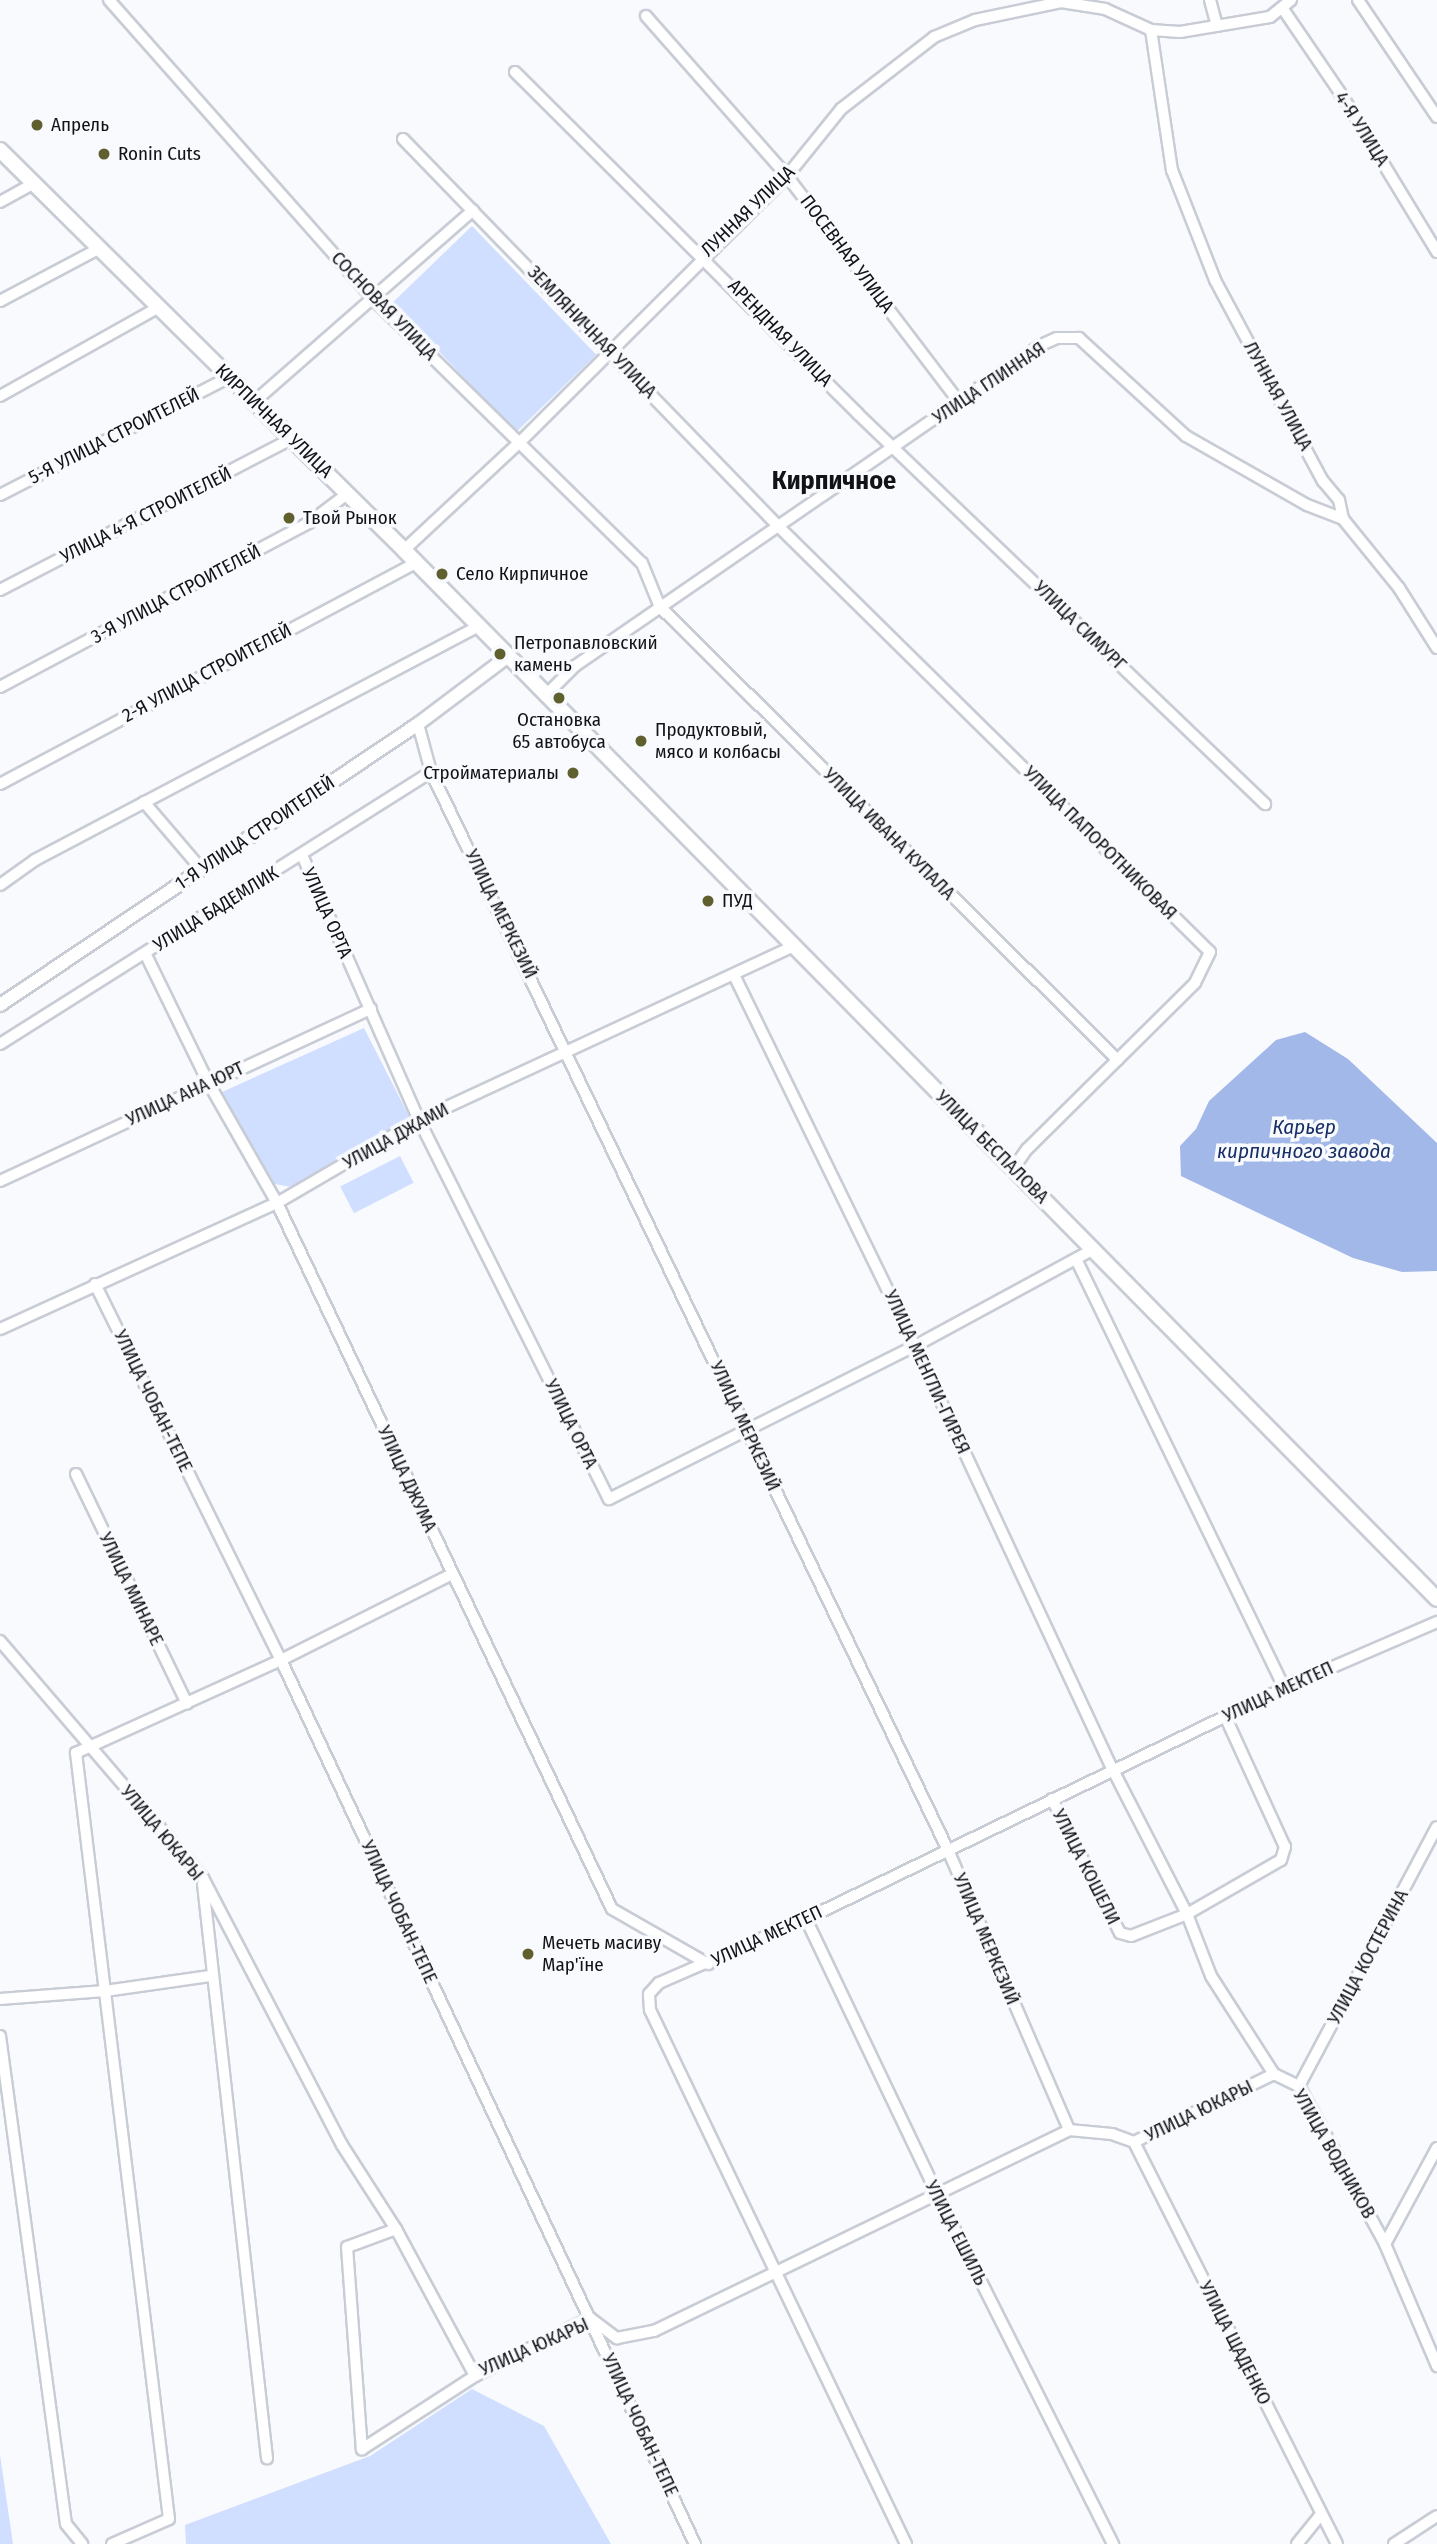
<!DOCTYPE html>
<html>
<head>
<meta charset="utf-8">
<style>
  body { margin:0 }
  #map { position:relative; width:1437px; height:2544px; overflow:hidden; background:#f8fafe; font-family:"Fira Sans Condensed",sans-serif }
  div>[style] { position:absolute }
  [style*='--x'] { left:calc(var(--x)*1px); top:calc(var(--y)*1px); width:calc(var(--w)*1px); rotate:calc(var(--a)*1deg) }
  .green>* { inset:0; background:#d0dfff; transform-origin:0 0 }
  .water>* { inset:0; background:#a2b8e8 }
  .roads { filter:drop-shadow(2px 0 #c8ccd5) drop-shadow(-2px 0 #c8ccd5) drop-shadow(0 2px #c8ccd5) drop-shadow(0 -2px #c8ccd5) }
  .minor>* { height:10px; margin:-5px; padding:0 5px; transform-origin:5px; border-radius:5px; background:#fff }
  .tertiary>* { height:12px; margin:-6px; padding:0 6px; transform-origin:6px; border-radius:6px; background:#fff }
  .secondary>* { height:14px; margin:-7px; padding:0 7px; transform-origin:7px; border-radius:7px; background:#fff }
  .dots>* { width:19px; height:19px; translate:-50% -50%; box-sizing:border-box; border:4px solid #f8fafe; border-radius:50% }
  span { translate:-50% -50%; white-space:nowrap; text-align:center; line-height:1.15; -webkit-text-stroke:7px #f8fafe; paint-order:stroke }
  .poi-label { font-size:19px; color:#121316 }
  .left { translate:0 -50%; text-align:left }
  .right { translate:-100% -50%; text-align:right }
  .street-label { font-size:19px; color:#121316 }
  .water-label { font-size:21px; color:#182e66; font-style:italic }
  .district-label { font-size:26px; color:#121316; font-weight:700 }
</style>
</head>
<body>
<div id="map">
  <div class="green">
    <i style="left:472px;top:226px;width:179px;height:111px;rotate:46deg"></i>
    <i style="clip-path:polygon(364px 1028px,410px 1118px,291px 1187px,270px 1183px,222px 1092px)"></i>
    <i style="left:400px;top:1156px;width:30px;height:67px;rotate:63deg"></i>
    <i style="clip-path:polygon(472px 2389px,544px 2426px,611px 2544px,186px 2544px,185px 2525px,370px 2456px)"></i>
    <i style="clip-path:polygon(0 2455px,13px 2544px,0 2544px)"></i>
  </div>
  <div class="water">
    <i style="clip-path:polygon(1305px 1032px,1348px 1059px,1437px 1143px,1437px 1271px,1402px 1272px,1353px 1258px,1181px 1176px,1180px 1146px,1196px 1129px,1209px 1101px,1276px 1040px)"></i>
  </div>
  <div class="roads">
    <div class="minor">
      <i style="--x:109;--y:0;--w:400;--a:48.5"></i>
      <i style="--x:374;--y:300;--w:375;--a:44.5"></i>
      <i style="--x:642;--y:563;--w:48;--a:67.8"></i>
      <i style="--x:660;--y:607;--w:644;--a:44.69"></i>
      <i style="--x:1210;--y:0;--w:27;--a:75"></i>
      <i style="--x:1358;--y:0;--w:141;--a:56"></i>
      <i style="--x:1283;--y:9;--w:103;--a:55.7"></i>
      <i style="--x:1341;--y:94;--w:185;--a:58.7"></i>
      <i style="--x:646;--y:16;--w:213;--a:48.6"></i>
      <i style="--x:787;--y:176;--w:284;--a:52.7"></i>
      <i style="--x:1151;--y:30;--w:142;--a:81.5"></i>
      <i style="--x:1172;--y:170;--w:118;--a:68.6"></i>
      <i style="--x:1215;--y:280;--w:228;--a:61.8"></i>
      <i style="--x:1323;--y:481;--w:25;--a:50"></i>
      <i style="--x:1339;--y:500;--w:19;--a:78"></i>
      <i style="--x:515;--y:72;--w:484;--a:44.9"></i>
      <i style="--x:858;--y:414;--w:564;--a:43.78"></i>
      <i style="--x:403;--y:139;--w:540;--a:45.9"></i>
      <i style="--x:779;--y:527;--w:605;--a:44.6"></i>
      <i style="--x:1210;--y:952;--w:34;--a:116"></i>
      <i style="--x:1195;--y:983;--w:236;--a:135.3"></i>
      <i style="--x:1027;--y:1149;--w:24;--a:125"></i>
      <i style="--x:0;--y:202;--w:39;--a:-29"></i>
      <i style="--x:0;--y:301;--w:113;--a:-27.9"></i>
      <i style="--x:0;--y:396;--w:182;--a:-29.2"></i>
      <i style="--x:254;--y:402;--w:291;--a:-41.2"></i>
      <i style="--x:0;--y:495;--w:256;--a:-27.2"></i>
      <i style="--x:404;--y:550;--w:158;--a:-43"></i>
      <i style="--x:520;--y:442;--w:377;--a:-44.9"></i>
      <i style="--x:787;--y:176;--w:86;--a:-51.1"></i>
      <i style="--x:841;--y:109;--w:118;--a:-37.7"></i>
      <i style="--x:934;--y:37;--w:44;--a:-22.5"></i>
      <i style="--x:975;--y:20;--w:88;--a:-11.8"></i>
      <i style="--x:1061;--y:2;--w:45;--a:9"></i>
      <i style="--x:1105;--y:9;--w:51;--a:24.5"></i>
      <i style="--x:1151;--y:30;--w:29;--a:4"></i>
      <i style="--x:1180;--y:32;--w:91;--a:-9.5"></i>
      <i style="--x:1270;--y:17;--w:27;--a:-39"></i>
      <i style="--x:0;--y:590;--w:328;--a:-27.4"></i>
      <i style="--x:0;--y:687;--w:351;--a:-28"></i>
      <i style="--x:310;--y:522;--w:46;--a:-37.1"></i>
      <i style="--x:545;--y:696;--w:42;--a:-45"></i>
      <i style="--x:575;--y:666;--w:566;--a:-34.56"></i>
      <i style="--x:1041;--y:345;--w:17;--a:-24"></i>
      <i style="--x:1057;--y:338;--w:22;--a:0"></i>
      <i style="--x:1079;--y:338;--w:145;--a:42.5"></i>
      <i style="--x:1186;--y:436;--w:139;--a:29.7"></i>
      <i style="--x:1307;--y:505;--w:39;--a:21"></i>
      <i style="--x:1343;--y:519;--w:89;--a:50.9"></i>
      <i style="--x:1399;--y:588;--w:71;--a:57.7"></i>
      <i style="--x:418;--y:724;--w:50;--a:74.8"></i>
      <i style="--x:431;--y:772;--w:1196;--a:64.38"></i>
      <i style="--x:948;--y:1850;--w:305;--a:66.6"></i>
      <i style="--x:0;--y:784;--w:470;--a:-28"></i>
      <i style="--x:144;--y:802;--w:89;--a:49.5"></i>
      <i style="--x:302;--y:855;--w:290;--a:66.2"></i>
      <i style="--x:419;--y:1120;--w:424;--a:63.4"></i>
      <i style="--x:609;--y:1499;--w:342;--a:-26.6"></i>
      <i style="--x:915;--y:1346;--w:204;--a:-28.5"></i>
      <i style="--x:0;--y:885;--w:43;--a:-35.5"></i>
      <i style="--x:35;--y:860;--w:500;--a:-27.8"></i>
      <i style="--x:145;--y:953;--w:144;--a:64"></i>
      <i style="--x:208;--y:1082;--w:139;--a:60.3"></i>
      <i style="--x:277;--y:1203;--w:781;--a:64.62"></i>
      <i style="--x:612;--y:1909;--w:111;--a:29.8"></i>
      <i style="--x:734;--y:975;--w:413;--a:64"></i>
      <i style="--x:915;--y:1346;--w:470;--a:65"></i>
      <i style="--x:1114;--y:1772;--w:160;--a:62.8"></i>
      <i style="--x:1187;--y:1914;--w:66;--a:68.8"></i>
      <i style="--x:1211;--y:1976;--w:117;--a:57.3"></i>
      <i style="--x:1274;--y:2074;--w:28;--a:26"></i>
      <i style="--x:1299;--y:2086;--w:180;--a:61.4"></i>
      <i style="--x:1385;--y:2244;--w:133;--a:66.9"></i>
      <i style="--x:0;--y:1044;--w:510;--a:-32.26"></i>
      <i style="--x:0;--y:1181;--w:409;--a:-24.9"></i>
      <i style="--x:1076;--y:1259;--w:477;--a:64.1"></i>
      <i style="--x:95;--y:1284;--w:419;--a:63.7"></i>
      <i style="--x:281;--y:1660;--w:976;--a:64.91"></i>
      <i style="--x:0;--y:1329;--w:304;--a:-24.5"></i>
      <i style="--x:277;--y:1203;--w:164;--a:-30.3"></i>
      <i style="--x:419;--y:1120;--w:413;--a:-24.9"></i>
      <i style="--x:76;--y:1474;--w:255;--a:64.2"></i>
      <i style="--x:0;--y:1641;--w:312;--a:49.4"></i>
      <i style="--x:203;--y:1878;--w:301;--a:62.5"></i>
      <i style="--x:342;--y:2145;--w:100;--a:57.3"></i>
      <i style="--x:396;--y:2229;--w:167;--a:61.7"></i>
      <i style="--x:475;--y:2376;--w:129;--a:-26.8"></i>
      <i style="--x:590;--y:2318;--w:34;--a:37"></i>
      <i style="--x:617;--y:2338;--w:38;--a:-11"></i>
      <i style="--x:654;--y:2331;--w:461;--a:-25.8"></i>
      <i style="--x:1069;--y:2130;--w:43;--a:5.3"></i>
      <i style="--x:1112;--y:2134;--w:23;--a:20"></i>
      <i style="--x:1134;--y:2142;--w:156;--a:-25.9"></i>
      <i style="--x:1052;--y:1799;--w:150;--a:63.1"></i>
      <i style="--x:1120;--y:1933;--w:11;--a:15"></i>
      <i style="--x:1131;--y:1936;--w:60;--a:-21.4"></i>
      <i style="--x:1187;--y:1914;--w:108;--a:-29.9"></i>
      <i style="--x:1281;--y:1860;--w:14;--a:-73"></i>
      <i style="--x:1285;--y:1847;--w:144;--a:-114.6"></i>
      <i style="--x:203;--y:1884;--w:578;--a:83.64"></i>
      <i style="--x:806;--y:1919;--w:305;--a:64.5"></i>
      <i style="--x:937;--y:2194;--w:392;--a:63.3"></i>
      <i style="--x:0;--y:1999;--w:105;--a:-4.4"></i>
      <i style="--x:105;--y:1991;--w:106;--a:-8.1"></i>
      <i style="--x:0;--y:2036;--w:492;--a:82.3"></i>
      <i style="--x:66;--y:2524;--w:26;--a:51"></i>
      <i style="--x:1299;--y:2086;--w:293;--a:-62"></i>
      <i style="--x:1134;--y:2142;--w:450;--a:63.2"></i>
      <i style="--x:396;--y:2229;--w:52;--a:159.8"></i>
      <i style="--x:347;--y:2247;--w:203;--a:85.8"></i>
      <i style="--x:362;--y:2449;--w:135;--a:-32.9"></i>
      <i style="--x:1385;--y:2244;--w:109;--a:-61.6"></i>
      <i style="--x:112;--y:2544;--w:62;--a:-23.7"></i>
      <i style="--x:169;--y:2519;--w:772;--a:-96.92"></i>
      <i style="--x:76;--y:1753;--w:225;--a:-24.4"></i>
      <i style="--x:281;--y:1660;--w:191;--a:-26.7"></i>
      <i style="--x:906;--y:2544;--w:592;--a:-115.61"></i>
      <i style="--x:650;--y:2010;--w:16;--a:-94"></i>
      <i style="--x:649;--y:1994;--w:15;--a:-48"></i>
      <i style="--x:659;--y:1983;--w:160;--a:-23.5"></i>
      <i style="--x:806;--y:1919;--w:531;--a:-25.79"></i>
      <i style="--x:1284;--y:1688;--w:167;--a:-23.3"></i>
      <i style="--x:1297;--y:2544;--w:38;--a:-51"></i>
      <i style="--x:1394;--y:2544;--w:51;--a:-33.1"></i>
    </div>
    <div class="tertiary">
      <i style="--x:0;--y:1005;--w:504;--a:-33.91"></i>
      <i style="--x:418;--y:724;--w:111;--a:-37"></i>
    </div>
    <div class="secondary">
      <i style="--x:0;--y:150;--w:569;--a:44.71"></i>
      <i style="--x:404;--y:550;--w:1472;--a:45.44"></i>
    </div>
  </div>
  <div class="dots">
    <i style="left:37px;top:125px;background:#5f602d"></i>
    <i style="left:104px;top:154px;background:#5f602d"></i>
    <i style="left:289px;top:518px;background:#5f602d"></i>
    <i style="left:442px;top:574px;background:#5f602d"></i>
    <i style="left:500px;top:654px;background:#5f602d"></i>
    <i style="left:559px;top:698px;background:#5f602d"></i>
    <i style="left:641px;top:741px;background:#5f602d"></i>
    <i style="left:573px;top:773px;background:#5f602d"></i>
    <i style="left:708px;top:901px;background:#5f602d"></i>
    <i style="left:528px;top:1954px;background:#5f602d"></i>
  </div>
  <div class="poi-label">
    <span class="left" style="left:51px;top:125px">Апрель</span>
    <span class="left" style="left:118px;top:154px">Ronin Cuts</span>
    <span class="left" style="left:303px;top:518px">Твой Рынок</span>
    <span class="left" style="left:456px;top:574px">Село Кирпичное</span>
    <span class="left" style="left:514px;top:654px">Петропавловский<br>камень</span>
    <span style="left:559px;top:731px">Остановка<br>65 автобуса</span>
    <span class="left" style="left:655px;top:741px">Продуктовый,<br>мясо и колбасы</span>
    <span class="right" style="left:559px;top:773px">Стройматериалы</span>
    <span class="left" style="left:722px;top:901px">ПУД</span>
    <span class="left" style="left:542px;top:1954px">Мечеть масиву<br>Мар'їне</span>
  </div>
  <div class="street-label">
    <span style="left:1362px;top:129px;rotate:58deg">4-Я УЛИЦА</span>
    <span style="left:748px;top:211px;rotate:-44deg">ЛУННАЯ УЛИЦА</span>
    <span style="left:847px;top:254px;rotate:53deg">ПОСЕВНАЯ УЛИЦА</span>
    <span style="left:384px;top:306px;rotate:46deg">СОСНОВАЯ УЛИЦА</span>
    <span style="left:592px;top:332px;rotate:46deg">ЗЕМЛЯНИЧНАЯ УЛИЦА</span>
    <span style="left:780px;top:333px;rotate:46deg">АРЕНДНАЯ УЛИЦА</span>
    <span style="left:989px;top:383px;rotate:-34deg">УЛИЦА ГЛИННАЯ</span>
    <span style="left:1278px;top:396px;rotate:61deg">ЛУННАЯ УЛИЦА</span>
    <span style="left:274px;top:421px;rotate:44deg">КИРПИЧНАЯ УЛИЦА</span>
    <span style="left:114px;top:436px;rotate:-27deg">5-Я УЛИЦА СТРОИТЕЛЕЙ</span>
    <span style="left:146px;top:515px;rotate:-27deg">УЛИЦА 4-Я СТРОИТЕЛЕЙ</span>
    <span style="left:176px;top:594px;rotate:-28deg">3-Я УЛИЦА СТРОИТЕЛЕЙ</span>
    <span style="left:1080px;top:626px;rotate:44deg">УЛИЦА СИМУРГ</span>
    <span style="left:207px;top:673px;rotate:-28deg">2-Я УЛИЦА СТРОИТЕЛЕЙ</span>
    <span style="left:255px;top:833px;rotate:-34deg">1-Я УЛИЦА СТРОИТЕЛЕЙ</span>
    <span style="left:889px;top:834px;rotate:45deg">УЛИЦА ИВАНА КУПАЛА</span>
    <span style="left:1100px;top:843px;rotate:45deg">УЛИЦА ПАПОРОТНИКОВАЯ</span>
    <span style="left:216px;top:909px;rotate:-32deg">УЛИЦА БАДЕМЛИК</span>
    <span style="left:327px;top:913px;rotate:66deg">УЛИЦА ОРТА</span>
    <span style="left:501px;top:914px;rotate:64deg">УЛИЦА МЕРКЕЗИЙ</span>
    <span style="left:185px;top:1094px;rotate:-25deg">УЛИЦА АНА ЮРТ</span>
    <span style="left:396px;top:1136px;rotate:-29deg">УЛИЦА ДЖАМИ</span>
    <span style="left:992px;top:1147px;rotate:45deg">УЛИЦА БЕСПАЛОВА</span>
    <span style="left:927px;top:1372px;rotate:65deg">УЛИЦА МЕНГЛИ-ГИРЕЯ</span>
    <span style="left:153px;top:1401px;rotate:64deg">УЛИЦА ЧОБАН-ТЕПЕ</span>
    <span style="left:571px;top:1424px;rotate:64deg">УЛИЦА ОРТА</span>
    <span style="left:745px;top:1426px;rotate:65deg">УЛИЦА МЕРКЕЗИЙ</span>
    <span style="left:407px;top:1479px;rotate:65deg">УЛИЦА ДЖУМА</span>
    <span style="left:131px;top:1589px;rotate:64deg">УЛИЦА МИНАРЕ</span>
    <span style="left:1278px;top:1692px;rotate:-25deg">УЛИЦА МЕКТЕП</span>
    <span style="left:162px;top:1833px;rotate:50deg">УЛИЦА ЮКАРЫ</span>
    <span style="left:1086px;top:1867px;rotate:63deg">УЛИЦА КОШЕЛИ</span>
    <span style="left:399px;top:1912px;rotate:65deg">УЛИЦА ЧОБАН-ТЕПЕ</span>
    <span style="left:767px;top:1936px;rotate:-25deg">УЛИЦА МЕКТЕП</span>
    <span style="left:986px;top:1939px;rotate:67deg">УЛИЦА МЕРКЕЗИЙ</span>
    <span style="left:1368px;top:1957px;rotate:-62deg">УЛИЦА КОСТЕРИНА</span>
    <span style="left:1199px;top:2111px;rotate:-26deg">УЛИЦА ЮКАРЫ</span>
    <span style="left:1334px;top:2154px;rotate:60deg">УЛИЦА ВОДНИКОВ</span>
    <span style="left:956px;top:2233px;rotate:63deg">УЛИЦА ЕШИЛЬ</span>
    <span style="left:1235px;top:2343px;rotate:63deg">УЛИЦА ЩАДЕНКО</span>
    <span style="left:534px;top:2347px;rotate:-24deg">УЛИЦА ЮКАРЫ</span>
    <span style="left:640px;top:2425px;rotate:65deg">УЛИЦА ЧОБАН-ТЕПЕ</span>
  </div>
  <div class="water-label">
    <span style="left:1304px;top:1139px">Карьер<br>кирпичного завода</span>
  </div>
  <div class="district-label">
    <span style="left:834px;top:481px">Кирпичное</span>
  </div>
</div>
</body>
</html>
